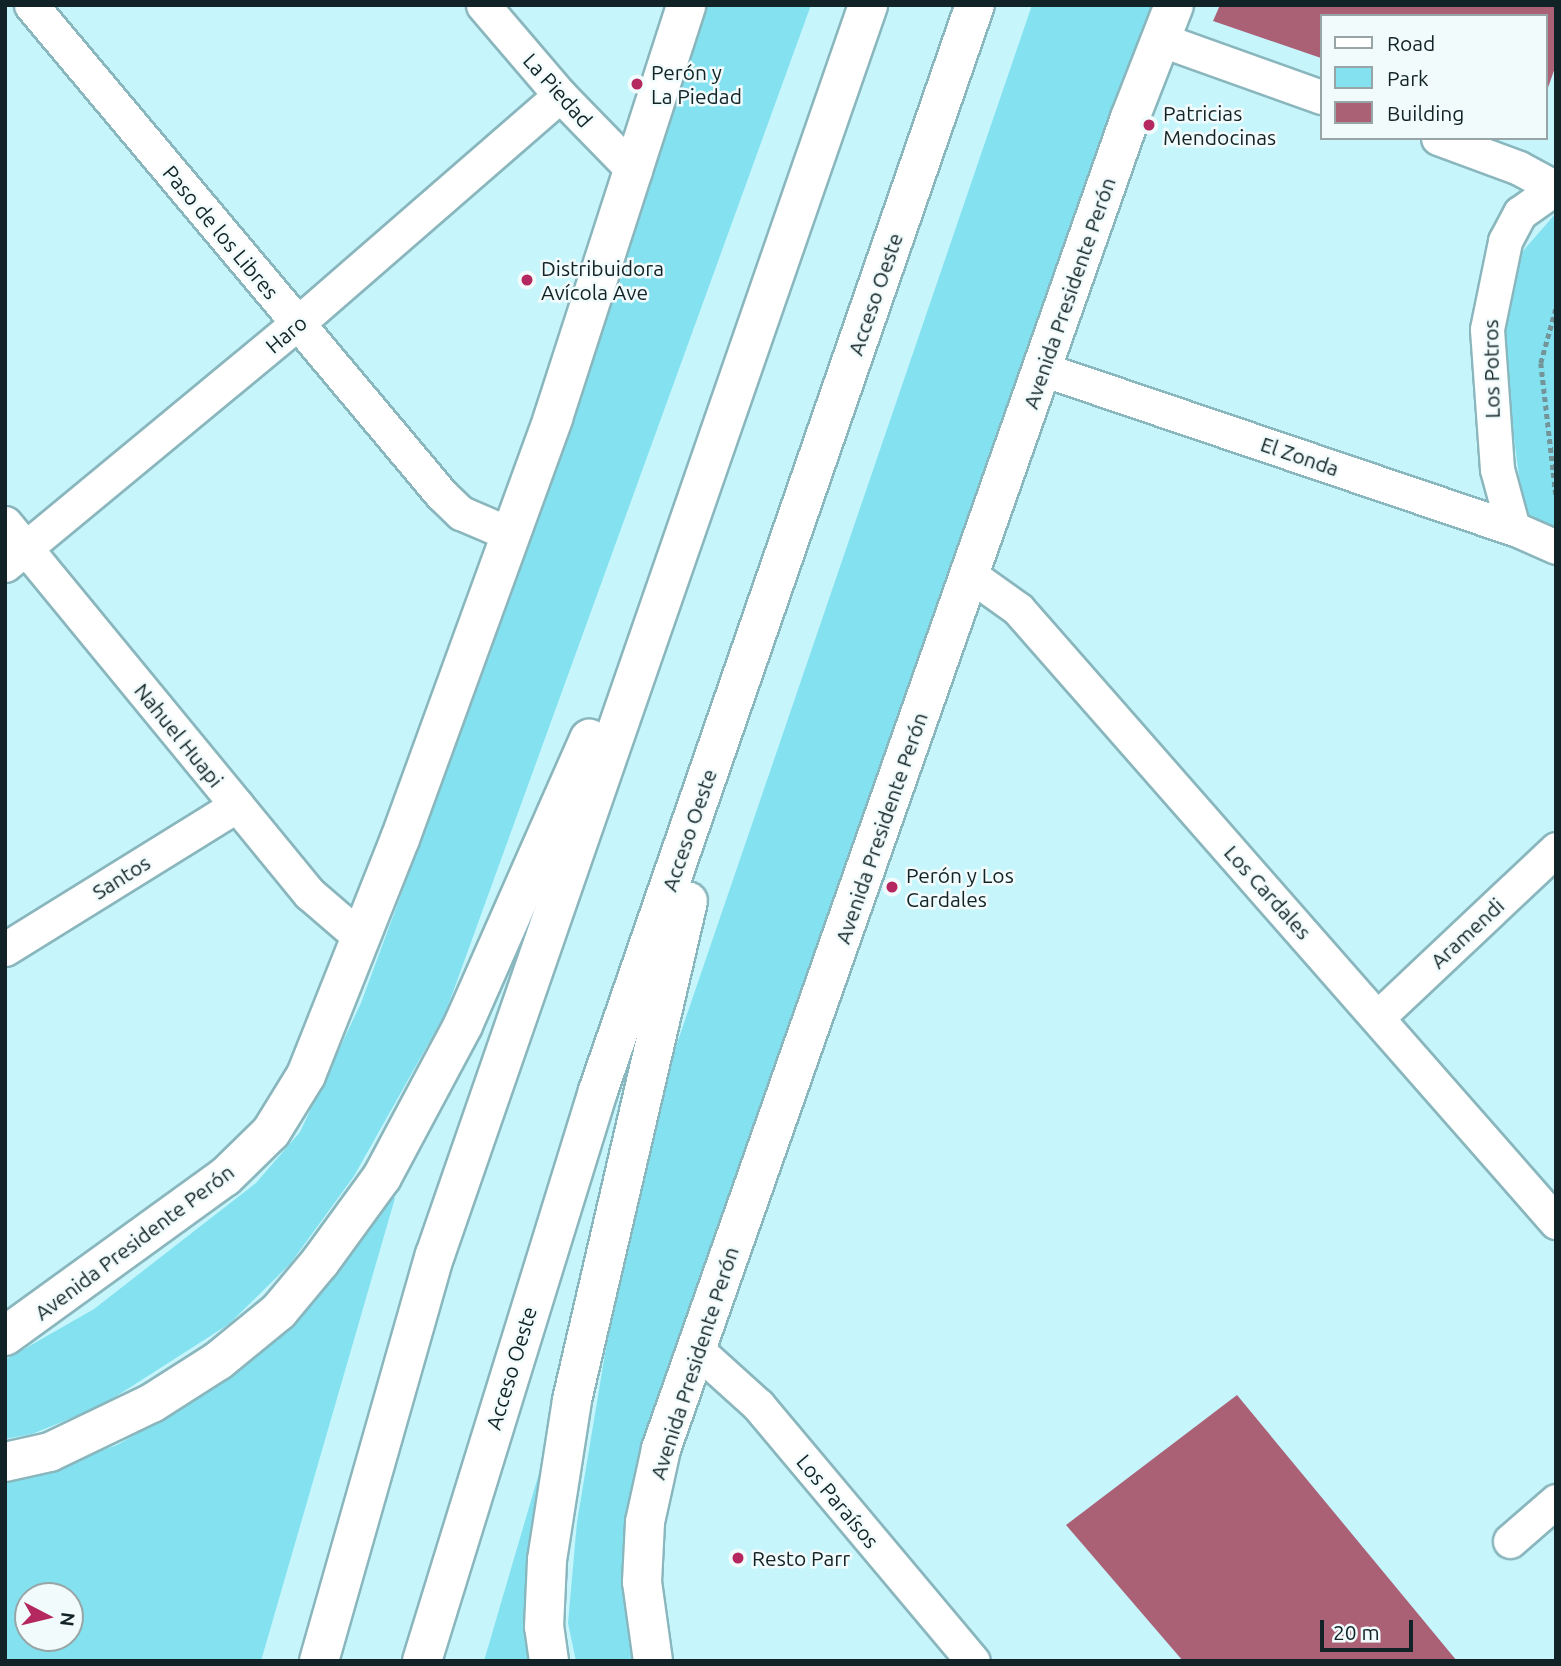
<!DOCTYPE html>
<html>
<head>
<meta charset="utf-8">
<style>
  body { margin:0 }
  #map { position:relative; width:1561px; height:1666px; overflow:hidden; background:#c7f5fc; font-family:Ubuntu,sans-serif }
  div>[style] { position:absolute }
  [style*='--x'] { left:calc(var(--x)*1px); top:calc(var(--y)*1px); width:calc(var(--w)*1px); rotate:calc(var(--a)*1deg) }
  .green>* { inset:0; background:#83e1f0 }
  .building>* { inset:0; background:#aa6176 }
  .path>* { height:4.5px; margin-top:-2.25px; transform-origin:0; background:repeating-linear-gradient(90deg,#73959a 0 5px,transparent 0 8.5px) }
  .roads { filter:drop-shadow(2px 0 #8ab6bd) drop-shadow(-2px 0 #8ab6bd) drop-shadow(0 2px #8ab6bd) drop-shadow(0 -2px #8ab6bd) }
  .minor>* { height:33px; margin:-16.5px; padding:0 16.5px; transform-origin:16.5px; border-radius:16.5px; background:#fff }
  .tertiary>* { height:38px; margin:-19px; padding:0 19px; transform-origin:19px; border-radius:19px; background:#fff }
  .motorway>* { height:38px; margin:-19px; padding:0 19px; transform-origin:19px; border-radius:19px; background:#fff }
  .dots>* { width:19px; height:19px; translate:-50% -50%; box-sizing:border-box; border:4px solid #f2fbfc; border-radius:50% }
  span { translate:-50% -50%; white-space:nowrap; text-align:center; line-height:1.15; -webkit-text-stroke:5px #f2fbfc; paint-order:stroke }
  .poi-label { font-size:21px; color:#112326 }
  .left { translate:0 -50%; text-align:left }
  .street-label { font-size:21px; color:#112326 }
  .frame { position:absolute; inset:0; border:7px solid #112326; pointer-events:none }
  .legend { position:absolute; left:1320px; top:14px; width:228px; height:126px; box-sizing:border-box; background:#f2fbfc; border:2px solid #98a5a6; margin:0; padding:9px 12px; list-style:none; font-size:21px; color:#112326 }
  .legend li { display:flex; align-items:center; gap:14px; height:35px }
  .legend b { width:35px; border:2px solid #98a5a6 }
  .north { position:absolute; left:14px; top:1582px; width:70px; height:70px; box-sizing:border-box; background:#f2fbfc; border:2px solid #98a5a6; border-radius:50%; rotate:97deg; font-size:19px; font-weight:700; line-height:28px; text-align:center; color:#112326 }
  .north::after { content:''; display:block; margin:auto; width:24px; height:32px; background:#b4275f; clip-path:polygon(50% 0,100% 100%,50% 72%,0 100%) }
  .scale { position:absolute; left:1320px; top:1620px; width:93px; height:32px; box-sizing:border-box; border:4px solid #112326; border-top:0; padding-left:9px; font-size:21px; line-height:24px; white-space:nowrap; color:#112326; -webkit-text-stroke:5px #f2fbfc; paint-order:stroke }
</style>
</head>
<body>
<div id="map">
  <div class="green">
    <i style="clip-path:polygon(706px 5px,811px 5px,445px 1014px,354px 1176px,290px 1264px,229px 1324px,101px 1406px,32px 1434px,5px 1439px,5px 1360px,94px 1309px,256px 1183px,300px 1132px,361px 1003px,490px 654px)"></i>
    <i style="clip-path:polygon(1032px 5px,1154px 5px,654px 1428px,641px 1661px,576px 1661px,568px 1623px,577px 1522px,619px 1270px,670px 1064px)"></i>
    <i style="clip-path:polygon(1556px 213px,1556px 531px,1524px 514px,1502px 346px,1522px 252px)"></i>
    <i style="clip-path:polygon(evenodd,387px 1195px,395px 1198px,261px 1661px,5px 1661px,5px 1480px,31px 1476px,117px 1445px,194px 1401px,250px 1357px,387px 1195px,28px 1596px,70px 1596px,70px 1638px,28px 1638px,28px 1596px)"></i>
    <i style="clip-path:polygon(564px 1388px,546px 1661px,484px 1661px)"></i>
  </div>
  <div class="building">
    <i style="clip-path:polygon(1220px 5px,1556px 5px,1556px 65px,1545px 96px,1545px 16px,1321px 16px,1321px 58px,1213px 21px)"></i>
    <i style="clip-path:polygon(1237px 1395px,1457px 1661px,1183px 1661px,1066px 1525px)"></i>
  </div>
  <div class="path">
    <i style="--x:1556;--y:309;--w:56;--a:105.5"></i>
    <i style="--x:1541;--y:363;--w:132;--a:83.5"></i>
  </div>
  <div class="roads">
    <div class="minor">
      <i style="--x:31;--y:5;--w:638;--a:50.02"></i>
      <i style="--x:441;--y:494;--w:28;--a:44"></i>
      <i style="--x:461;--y:513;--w:53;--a:23.2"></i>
      <i style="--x:483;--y:5;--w:118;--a:49.5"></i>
      <i style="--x:560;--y:95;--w:107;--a:45.8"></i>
      <i style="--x:1162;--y:40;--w:169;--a:19.7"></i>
      <i style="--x:1438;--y:138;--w:86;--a:20.3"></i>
      <i style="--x:1519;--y:168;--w:42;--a:28.4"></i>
      <i style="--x:1042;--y:369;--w:497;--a:18.7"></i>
      <i style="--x:1513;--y:528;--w:47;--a:23.8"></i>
      <i style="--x:5;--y:523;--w:480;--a:50.6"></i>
      <i style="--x:310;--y:894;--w:67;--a:40.8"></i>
      <i style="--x:1513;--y:528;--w:61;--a:-105.2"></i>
      <i style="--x:1497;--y:469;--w:140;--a:-94.1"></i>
      <i style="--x:1487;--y:329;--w:90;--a:-78.4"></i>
      <i style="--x:1505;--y:241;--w:32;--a:-62"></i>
      <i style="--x:1520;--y:213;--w:42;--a:-35.2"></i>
      <i style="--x:5;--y:565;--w:380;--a:-39.6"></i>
      <i style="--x:298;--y:323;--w:347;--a:-41"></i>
      <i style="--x:969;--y:574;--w:60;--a:35.5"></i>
      <i style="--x:1018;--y:609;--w:816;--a:48.73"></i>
      <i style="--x:5;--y:949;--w:273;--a:-31.8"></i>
      <i style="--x:1378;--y:1017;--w:245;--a:-43.3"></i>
      <i style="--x:696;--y:1349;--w:84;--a:42.1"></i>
      <i style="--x:758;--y:1405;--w:334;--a:50"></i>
      <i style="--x:1510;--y:1541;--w:61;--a:-41"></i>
    </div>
    <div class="tertiary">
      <i style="--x:5;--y:1336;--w:271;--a:-35.9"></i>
      <i style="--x:225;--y:1177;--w:64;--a:-44.4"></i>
      <i style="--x:271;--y:1132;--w:67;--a:-58.4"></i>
      <i style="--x:306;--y:1075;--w:254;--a:-68.3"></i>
      <i style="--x:400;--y:839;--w:448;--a:-70"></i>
      <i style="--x:553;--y:418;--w:434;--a:-72.1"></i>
      <i style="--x:653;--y:1661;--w:80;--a:-97.9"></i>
      <i style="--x:642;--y:1582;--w:60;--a:-87.1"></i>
      <i style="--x:645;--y:1522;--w:75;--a:-77.6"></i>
      <i style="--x:661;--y:1449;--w:1411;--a:-70.59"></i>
      <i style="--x:1130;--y:118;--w:121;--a:-68.7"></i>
    </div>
    <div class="motorway">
      <i style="--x:5;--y:1462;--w:46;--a:-12.5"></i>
      <i style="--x:50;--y:1452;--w:113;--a:-25.7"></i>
      <i style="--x:152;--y:1403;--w:78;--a:-32.5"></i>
      <i style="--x:218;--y:1361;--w:79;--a:-39.3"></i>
      <i style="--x:279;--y:1311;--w:64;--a:-50.1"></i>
      <i style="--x:320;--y:1262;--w:105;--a:-53.9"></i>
      <i style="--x:382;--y:1177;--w:172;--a:-61.9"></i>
      <i style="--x:463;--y:1025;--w:313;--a:-66.2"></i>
      <i style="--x:319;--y:1661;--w:422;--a:-74.1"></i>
      <i style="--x:435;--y:1255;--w:1323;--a:-70.89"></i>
      <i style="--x:422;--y:1661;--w:597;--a:-72.84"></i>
      <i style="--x:598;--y:1091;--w:1150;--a:-70.86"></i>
      <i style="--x:549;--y:1661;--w:34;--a:-98"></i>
      <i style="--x:544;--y:1627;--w:67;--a:-87.4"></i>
      <i style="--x:547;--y:1560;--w:162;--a:-81.1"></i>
      <i style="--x:572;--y:1400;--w:512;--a:-76.91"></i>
    </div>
  </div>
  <div class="dots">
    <i style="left:637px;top:84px;background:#b4275f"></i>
    <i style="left:1149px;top:125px;background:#b4275f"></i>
    <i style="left:527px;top:280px;background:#b4275f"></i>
    <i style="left:892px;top:887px;background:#b4275f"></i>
    <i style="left:738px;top:1558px;background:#b4275f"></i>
  </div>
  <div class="poi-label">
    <span class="left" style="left:651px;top:84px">Perón y<br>La Piedad</span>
    <span class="left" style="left:1163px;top:125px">Patricias<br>Mendocinas</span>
    <span class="left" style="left:541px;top:280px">Distribuidora<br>Avícola Ave</span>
    <span class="left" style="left:906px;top:887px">Perón y Los<br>Cardales</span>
    <span class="left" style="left:752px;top:1558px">Resto Parr</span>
  </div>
  <div class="street-label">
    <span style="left:558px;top:90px;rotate:48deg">La Piedad</span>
    <span style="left:221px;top:232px;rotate:50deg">Paso de los Libres</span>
    <span style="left:1069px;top:293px;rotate:-71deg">Avenida Presidente Perón</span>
    <span style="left:875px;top:294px;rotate:-71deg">Acceso Oeste</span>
    <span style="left:286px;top:334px;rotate:-40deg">Haro</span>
    <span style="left:1491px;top:369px;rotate:-91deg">Los Potros</span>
    <span style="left:1300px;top:456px;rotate:19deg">El Zonda</span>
    <span style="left:179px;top:735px;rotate:51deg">Nahuel Huapi</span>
    <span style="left:881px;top:828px;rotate:-71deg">Avenida Presidente Perón</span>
    <span style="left:689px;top:830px;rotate:-71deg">Acceso Oeste</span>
    <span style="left:121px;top:877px;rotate:-32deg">Santos</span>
    <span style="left:1268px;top:892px;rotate:48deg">Los Cardales</span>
    <span style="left:1467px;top:933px;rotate:-43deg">Aramendi</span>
    <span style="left:134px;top:1242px;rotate:-37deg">Avenida Presidente Perón</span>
    <span style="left:694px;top:1363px;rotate:-72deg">Avenida Presidente Perón</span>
    <span style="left:511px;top:1368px;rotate:-73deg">Acceso Oeste</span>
    <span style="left:838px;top:1501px;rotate:50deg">Los Paraísos</span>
  </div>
  <div class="frame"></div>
  <ul class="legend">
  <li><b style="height:9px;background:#fff"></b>Road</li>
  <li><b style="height:19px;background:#83e1f0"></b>Park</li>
  <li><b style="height:19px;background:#aa6176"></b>Building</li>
  </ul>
  <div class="north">N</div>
  <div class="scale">20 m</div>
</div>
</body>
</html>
